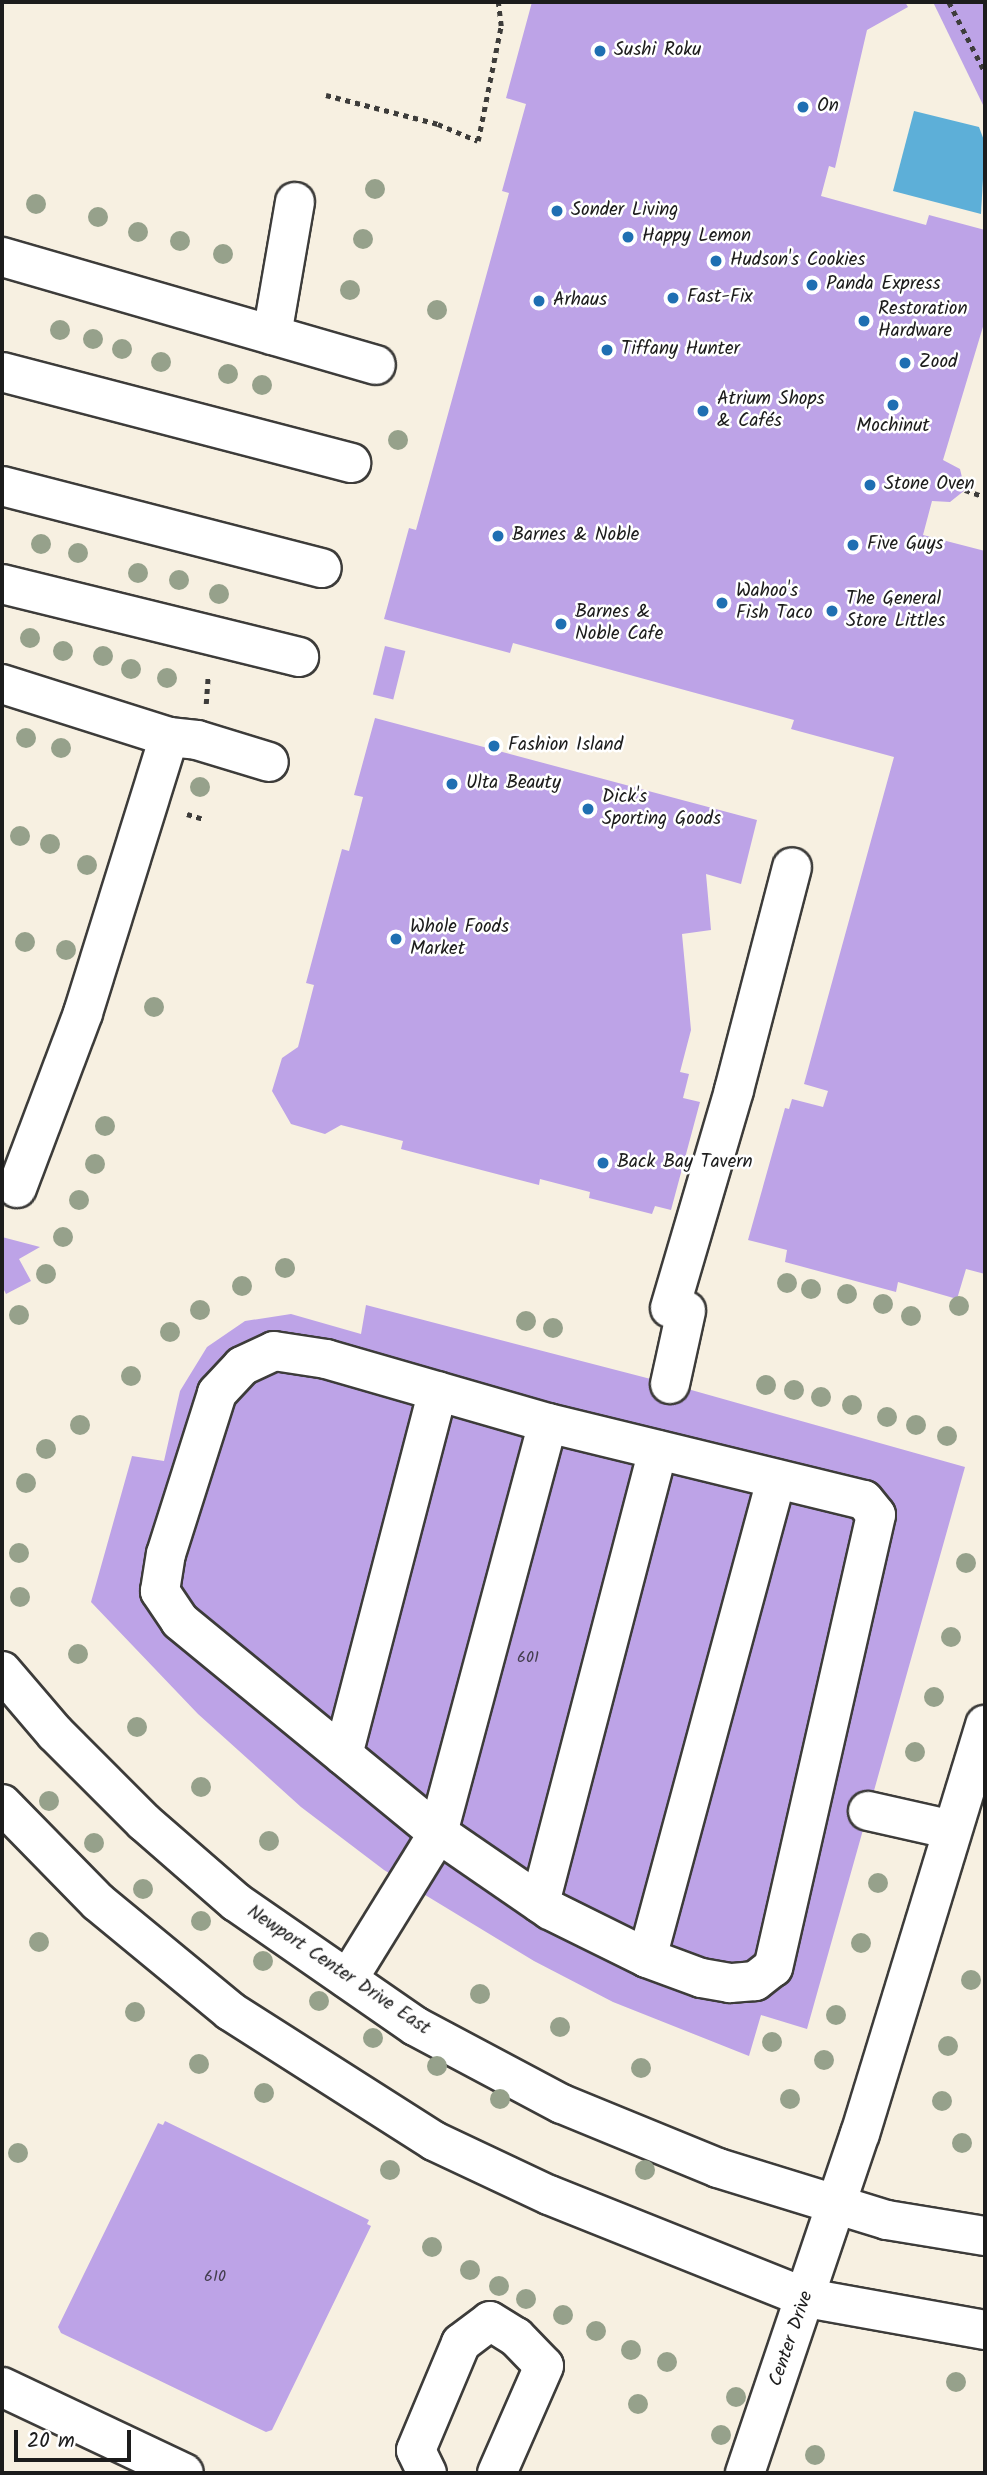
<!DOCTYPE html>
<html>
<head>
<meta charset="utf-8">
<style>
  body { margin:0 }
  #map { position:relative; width:987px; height:2475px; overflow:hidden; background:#f7f0e1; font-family:Kalam,sans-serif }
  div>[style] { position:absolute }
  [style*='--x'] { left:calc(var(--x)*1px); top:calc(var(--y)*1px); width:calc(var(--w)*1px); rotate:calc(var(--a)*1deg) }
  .water>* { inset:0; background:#5dafd8 }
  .building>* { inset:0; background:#bda3e7; transform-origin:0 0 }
  .path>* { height:4.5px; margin-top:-2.25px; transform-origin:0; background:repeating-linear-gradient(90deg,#3d3c3a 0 5px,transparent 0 10px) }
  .roads { filter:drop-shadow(2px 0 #3d3c3a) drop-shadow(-2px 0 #3d3c3a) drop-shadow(0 2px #3d3c3a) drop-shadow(0 -2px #3d3c3a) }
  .minor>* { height:38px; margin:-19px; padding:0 19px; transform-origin:19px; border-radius:19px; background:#fff }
  .major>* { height:38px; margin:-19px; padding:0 19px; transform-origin:19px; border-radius:19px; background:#fff }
  .trees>* { width:20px; height:20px; margin:-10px; border-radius:50%; background:#96a18b }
  .dots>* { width:19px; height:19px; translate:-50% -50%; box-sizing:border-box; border:4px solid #fff; border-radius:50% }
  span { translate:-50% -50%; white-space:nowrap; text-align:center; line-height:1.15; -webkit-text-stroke:5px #fff; paint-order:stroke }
  .number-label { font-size:16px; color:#443e4f }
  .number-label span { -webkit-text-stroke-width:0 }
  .poi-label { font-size:19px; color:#1c1c1c }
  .left { translate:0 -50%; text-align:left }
  .street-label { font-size:19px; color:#1c1c1c }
  .frame { position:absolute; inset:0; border:4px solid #1c1c1c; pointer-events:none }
  .scale { position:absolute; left:14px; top:2430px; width:117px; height:32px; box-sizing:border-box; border:4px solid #1c1c1c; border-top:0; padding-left:9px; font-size:21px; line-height:24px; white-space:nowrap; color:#1c1c1c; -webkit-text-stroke:5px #fff; paint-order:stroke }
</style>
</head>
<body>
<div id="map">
  <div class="water">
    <i style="clip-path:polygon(914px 111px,979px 127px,985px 143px,981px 214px,893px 191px)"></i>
  </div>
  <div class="building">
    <i style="clip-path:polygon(532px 2px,905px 2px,908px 7px,867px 30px,835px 168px,829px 166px,821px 196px,926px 225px,929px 215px,985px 230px,985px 320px,943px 460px,960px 469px,965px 490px,950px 502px,932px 501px,923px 535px,985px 551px,985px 1274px,966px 1269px,957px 1299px,898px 1282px,896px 1292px,785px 1262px,787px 1250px,748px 1240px,785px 1108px,789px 1109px,792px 1099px,823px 1107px,828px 1091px,804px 1084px,894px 757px,791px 729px,794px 720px,513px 643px,510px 653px,384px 619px,409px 528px,416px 530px,509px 193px,502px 191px,526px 104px,506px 98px)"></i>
    <i style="clip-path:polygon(933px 2px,985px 2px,985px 109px)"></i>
    <i style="left:385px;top:646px;width:21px;height:50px;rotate:14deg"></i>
    <i style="clip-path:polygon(375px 718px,757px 820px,741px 884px,706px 874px,711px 930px,682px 934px,691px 1030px,680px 1072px,689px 1074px,683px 1098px,700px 1102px,671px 1210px,655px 1206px,652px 1214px,589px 1198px,590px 1192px,540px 1179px,539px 1185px,401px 1149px,403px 1141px,341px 1125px,325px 1134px,291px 1124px,272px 1091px,282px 1058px,298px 1047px,314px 985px,306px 983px,342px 849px,349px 851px,363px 797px,354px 795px)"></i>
    <i style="clip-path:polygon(2px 1237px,40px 1247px,19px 1259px,31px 1281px,6px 1294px,2px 1286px)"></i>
    <i style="clip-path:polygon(366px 1305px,670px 1384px,965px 1467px,807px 2029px,761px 2015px,749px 2056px,613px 2002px,534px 1961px,384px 1870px,301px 1807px,198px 1714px,91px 1602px,132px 1456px,164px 1461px,180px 1391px,207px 1347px,245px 1321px,291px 1314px,361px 1334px)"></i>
    <i style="clip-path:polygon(165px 2121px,369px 2220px,367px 2224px,371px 2226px,272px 2430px,266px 2432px,61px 2333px,58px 2327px,158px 2123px,163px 2125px)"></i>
  </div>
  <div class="path">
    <i style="--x:949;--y:2;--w:79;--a:62.8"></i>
    <i style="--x:326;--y:95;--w:116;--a:14.5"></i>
    <i style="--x:438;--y:124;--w:43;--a:23"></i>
    <i style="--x:478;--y:141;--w:117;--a:-78.7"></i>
    <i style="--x:501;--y:26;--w:24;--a:-97"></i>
    <i style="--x:965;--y:490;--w:21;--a:19"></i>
    <i style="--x:206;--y:704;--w:30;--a:-86"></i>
    <i style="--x:187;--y:814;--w:17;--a:17"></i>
  </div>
  <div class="roads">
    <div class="minor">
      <i style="--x:2;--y:257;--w:389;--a:16.1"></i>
      <i style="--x:272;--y:335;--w:135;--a:-80.2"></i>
      <i style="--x:2;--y:372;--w:361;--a:14.6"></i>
      <i style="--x:2;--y:486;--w:330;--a:14.4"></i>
      <i style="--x:2;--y:584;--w:306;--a:13.8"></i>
      <i style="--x:2;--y:684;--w:175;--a:17.6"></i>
      <i style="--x:169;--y:737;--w:28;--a:6"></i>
      <i style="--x:197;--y:740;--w:75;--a:17"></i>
      <i style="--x:17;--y:1188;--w:187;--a:-69.3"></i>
      <i style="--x:83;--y:1013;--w:289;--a:-72.7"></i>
      <i style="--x:670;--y:1308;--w:227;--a:-73.6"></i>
      <i style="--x:734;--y:1090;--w:230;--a:-75.4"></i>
      <i style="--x:274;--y:1351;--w:53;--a:8.7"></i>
      <i style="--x:326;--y:1359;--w:231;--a:16.1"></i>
      <i style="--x:548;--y:1423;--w:325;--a:13.7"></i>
      <i style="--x:864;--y:1500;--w:19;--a:51"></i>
      <i style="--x:876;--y:1515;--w:464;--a:102.8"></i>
      <i style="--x:773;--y:1967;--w:23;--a:142"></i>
      <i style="--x:755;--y:1981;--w:25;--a:175"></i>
      <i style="--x:730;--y:1983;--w:29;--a:-170"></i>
      <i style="--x:701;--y:1978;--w:58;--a:-159.7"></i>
      <i style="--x:647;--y:1958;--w:108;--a:-153.7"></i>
      <i style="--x:550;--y:1910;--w:136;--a:-145.5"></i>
      <i style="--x:438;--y:1833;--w:334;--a:-140.6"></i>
      <i style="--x:180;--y:1621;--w:36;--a:-124"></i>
      <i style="--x:160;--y:1591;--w:37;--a:-81"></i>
      <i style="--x:166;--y:1554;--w:169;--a:-72.4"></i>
      <i style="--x:217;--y:1393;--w:37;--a:-47"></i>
      <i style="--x:242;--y:1366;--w:35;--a:-25"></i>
      <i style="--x:670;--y:1384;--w:75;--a:-77.6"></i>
      <i style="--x:343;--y:1755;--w:376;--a:-75.4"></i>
      <i style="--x:868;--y:1811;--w:86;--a:12.7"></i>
      <i style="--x:540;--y:1903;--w:468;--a:-75.4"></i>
      <i style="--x:647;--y:1958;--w:496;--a:-74.9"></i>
      <i style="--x:348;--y:1979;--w:172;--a:-58.3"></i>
      <i style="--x:438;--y:1833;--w:424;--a:-75"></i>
      <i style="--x:2;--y:2387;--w:201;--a:25.3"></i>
      <i style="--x:427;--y:2473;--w:25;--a:-116"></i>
      <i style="--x:416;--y:2450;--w:116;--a:-67.2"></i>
      <i style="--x:461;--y:2343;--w:36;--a:-37"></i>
      <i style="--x:490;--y:2321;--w:31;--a:32"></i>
      <i style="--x:516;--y:2337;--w:40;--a:46"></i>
      <i style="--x:544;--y:2366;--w:117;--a:113.7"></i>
      <i style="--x:745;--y:2473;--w:358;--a:-71.3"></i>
      <i style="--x:860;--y:2134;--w:428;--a:-73"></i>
    </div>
    <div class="major">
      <i style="--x:2;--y:1671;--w:82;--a:49.5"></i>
      <i style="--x:55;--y:1733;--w:126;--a:45"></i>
      <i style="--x:144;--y:1822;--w:122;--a:41"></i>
      <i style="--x:236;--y:1902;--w:218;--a:34.7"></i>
      <i style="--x:415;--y:2026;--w:166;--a:28"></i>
      <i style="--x:562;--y:2104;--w:169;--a:22.3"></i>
      <i style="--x:718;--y:2168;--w:177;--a:17.1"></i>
      <i style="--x:887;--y:2220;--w:99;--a:9.3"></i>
      <i style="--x:2;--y:1804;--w:137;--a:45.6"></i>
      <i style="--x:98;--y:1902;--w:171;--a:39.5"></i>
      <i style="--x:230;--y:2011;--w:242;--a:32.5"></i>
      <i style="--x:434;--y:2141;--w:127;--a:25.2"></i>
      <i style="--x:549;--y:2195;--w:278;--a:21.8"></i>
      <i style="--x:807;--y:2298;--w:181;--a:10.2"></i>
    </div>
  </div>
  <div class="trees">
    <i style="left:375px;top:189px"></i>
    <i style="left:36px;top:204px"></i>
    <i style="left:98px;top:217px"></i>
    <i style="left:138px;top:232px"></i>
    <i style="left:363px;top:239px"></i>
    <i style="left:180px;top:241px"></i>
    <i style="left:223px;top:254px"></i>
    <i style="left:350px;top:290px"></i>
    <i style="left:437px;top:310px"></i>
    <i style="left:60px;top:330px"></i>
    <i style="left:93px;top:339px"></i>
    <i style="left:122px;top:349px"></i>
    <i style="left:161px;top:362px"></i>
    <i style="left:228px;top:374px"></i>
    <i style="left:262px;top:385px"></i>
    <i style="left:398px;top:440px"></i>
    <i style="left:41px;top:544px"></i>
    <i style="left:78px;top:553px"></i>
    <i style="left:138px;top:573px"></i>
    <i style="left:179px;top:580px"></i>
    <i style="left:219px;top:594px"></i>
    <i style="left:30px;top:638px"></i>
    <i style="left:63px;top:651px"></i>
    <i style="left:103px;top:656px"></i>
    <i style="left:131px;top:669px"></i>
    <i style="left:167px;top:678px"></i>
    <i style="left:26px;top:738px"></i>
    <i style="left:61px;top:748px"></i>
    <i style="left:200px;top:787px"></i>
    <i style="left:20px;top:836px"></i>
    <i style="left:50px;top:844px"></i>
    <i style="left:87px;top:865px"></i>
    <i style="left:25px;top:942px"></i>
    <i style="left:66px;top:950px"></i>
    <i style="left:154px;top:1007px"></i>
    <i style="left:105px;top:1126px"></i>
    <i style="left:95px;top:1164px"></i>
    <i style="left:79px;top:1200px"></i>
    <i style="left:63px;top:1237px"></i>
    <i style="left:285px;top:1268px"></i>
    <i style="left:46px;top:1274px"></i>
    <i style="left:787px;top:1283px"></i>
    <i style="left:242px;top:1286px"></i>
    <i style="left:811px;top:1289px"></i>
    <i style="left:847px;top:1294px"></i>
    <i style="left:883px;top:1304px"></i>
    <i style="left:959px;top:1306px"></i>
    <i style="left:200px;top:1310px"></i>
    <i style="left:19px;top:1315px"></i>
    <i style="left:911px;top:1316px"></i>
    <i style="left:526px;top:1321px"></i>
    <i style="left:553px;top:1328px"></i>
    <i style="left:170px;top:1332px"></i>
    <i style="left:131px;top:1376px"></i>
    <i style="left:766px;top:1385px"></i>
    <i style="left:794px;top:1390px"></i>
    <i style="left:821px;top:1397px"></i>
    <i style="left:852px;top:1405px"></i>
    <i style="left:887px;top:1417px"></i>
    <i style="left:80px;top:1425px"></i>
    <i style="left:916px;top:1425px"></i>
    <i style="left:947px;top:1436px"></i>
    <i style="left:46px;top:1449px"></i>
    <i style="left:26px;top:1483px"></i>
    <i style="left:19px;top:1553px"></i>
    <i style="left:966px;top:1563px"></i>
    <i style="left:20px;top:1597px"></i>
    <i style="left:951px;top:1637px"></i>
    <i style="left:78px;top:1654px"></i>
    <i style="left:934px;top:1697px"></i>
    <i style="left:137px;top:1727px"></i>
    <i style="left:915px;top:1752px"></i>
    <i style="left:201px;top:1787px"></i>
    <i style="left:49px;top:1801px"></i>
    <i style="left:269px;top:1841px"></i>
    <i style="left:94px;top:1843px"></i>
    <i style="left:878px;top:1883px"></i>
    <i style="left:143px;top:1889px"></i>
    <i style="left:201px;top:1921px"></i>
    <i style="left:39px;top:1942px"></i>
    <i style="left:861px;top:1943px"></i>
    <i style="left:263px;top:1961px"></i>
    <i style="left:971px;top:1980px"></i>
    <i style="left:480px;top:1994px"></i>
    <i style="left:319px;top:2001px"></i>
    <i style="left:135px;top:2012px"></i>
    <i style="left:836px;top:2015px"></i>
    <i style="left:560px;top:2027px"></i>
    <i style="left:373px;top:2038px"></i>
    <i style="left:772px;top:2042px"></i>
    <i style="left:948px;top:2046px"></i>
    <i style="left:824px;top:2060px"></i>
    <i style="left:199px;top:2064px"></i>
    <i style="left:437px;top:2066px"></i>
    <i style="left:641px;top:2068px"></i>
    <i style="left:264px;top:2093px"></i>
    <i style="left:500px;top:2099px"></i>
    <i style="left:790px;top:2099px"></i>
    <i style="left:942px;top:2101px"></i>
    <i style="left:962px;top:2143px"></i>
    <i style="left:18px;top:2153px"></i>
    <i style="left:390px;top:2170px"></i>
    <i style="left:645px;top:2170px"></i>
    <i style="left:432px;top:2247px"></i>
    <i style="left:470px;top:2270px"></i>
    <i style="left:499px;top:2286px"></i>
    <i style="left:526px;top:2299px"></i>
    <i style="left:563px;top:2315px"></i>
    <i style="left:596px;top:2331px"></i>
    <i style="left:631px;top:2350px"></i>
    <i style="left:667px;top:2362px"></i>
    <i style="left:956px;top:2382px"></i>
    <i style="left:736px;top:2397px"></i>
    <i style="left:638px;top:2404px"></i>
    <i style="left:721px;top:2435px"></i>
    <i style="left:815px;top:2455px"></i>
  </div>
  <div class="dots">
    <i style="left:600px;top:51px;background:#1f6fb2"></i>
    <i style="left:803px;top:107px;background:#1f6fb2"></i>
    <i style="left:557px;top:211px;background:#1f6fb2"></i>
    <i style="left:628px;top:237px;background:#1f6fb2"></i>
    <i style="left:716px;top:261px;background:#1f6fb2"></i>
    <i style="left:812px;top:285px;background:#1f6fb2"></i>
    <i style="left:673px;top:298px;background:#1f6fb2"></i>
    <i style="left:539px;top:301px;background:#1f6fb2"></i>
    <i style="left:864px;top:321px;background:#1f6fb2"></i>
    <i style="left:607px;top:350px;background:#1f6fb2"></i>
    <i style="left:905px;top:363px;background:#1f6fb2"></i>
    <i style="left:893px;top:405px;background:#1f6fb2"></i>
    <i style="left:703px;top:411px;background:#1f6fb2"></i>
    <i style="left:870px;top:485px;background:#1f6fb2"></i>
    <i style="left:498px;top:536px;background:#1f6fb2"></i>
    <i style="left:853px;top:545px;background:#1f6fb2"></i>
    <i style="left:722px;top:603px;background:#1f6fb2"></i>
    <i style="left:832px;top:611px;background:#1f6fb2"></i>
    <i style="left:561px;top:624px;background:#1f6fb2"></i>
    <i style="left:494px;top:746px;background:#1f6fb2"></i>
    <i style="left:452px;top:784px;background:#1f6fb2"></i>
    <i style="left:588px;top:809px;background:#1f6fb2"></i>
    <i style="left:396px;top:939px;background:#1f6fb2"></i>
    <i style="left:603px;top:1163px;background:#1f6fb2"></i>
  </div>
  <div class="number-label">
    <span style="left:528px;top:1658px">601</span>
    <span style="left:215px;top:2277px">610</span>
  </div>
  <div class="poi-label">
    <span class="left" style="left:614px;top:51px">Sushi Roku</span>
    <span class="left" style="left:817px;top:107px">On</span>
    <span class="left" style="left:571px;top:211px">Sonder Living</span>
    <span class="left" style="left:642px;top:237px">Happy Lemon</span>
    <span class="left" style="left:730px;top:261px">Hudson's Cookies</span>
    <span class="left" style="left:826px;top:285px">Panda Express</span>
    <span class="left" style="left:687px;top:298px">Fast-Fix</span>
    <span class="left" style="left:553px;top:301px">Arhaus</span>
    <span class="left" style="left:878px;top:321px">Restoration<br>Hardware</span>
    <span class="left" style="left:621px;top:350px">Tiffany Hunter</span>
    <span class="left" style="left:919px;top:363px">Zood</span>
    <span class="left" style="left:717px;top:411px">Atrium Shops<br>&amp; Cafés</span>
    <span style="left:893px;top:427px">Mochinut</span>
    <span class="left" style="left:884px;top:485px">Stone Oven</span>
    <span class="left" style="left:512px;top:536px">Barnes &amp; Noble</span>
    <span class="left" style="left:867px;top:545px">Five Guys</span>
    <span class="left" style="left:736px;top:603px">Wahoo's<br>Fish Taco</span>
    <span class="left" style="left:846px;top:611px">The General<br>Store Littles</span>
    <span class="left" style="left:575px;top:624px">Barnes &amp;<br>Noble Cafe</span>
    <span class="left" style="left:508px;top:746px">Fashion Island</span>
    <span class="left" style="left:466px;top:784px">Ulta Beauty</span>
    <span class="left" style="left:602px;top:809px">Dick's<br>Sporting Goods</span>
    <span class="left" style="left:410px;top:939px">Whole Foods<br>Market</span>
    <span class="left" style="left:617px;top:1163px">Back Bay Tavern</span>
  </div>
  <div class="street-label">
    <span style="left:338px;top:1971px;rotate:34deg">Newport Center Drive East</span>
    <span style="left:792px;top:2339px;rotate:-71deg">Center Drive</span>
  </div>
  <div class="frame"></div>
  <div class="scale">20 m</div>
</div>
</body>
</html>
